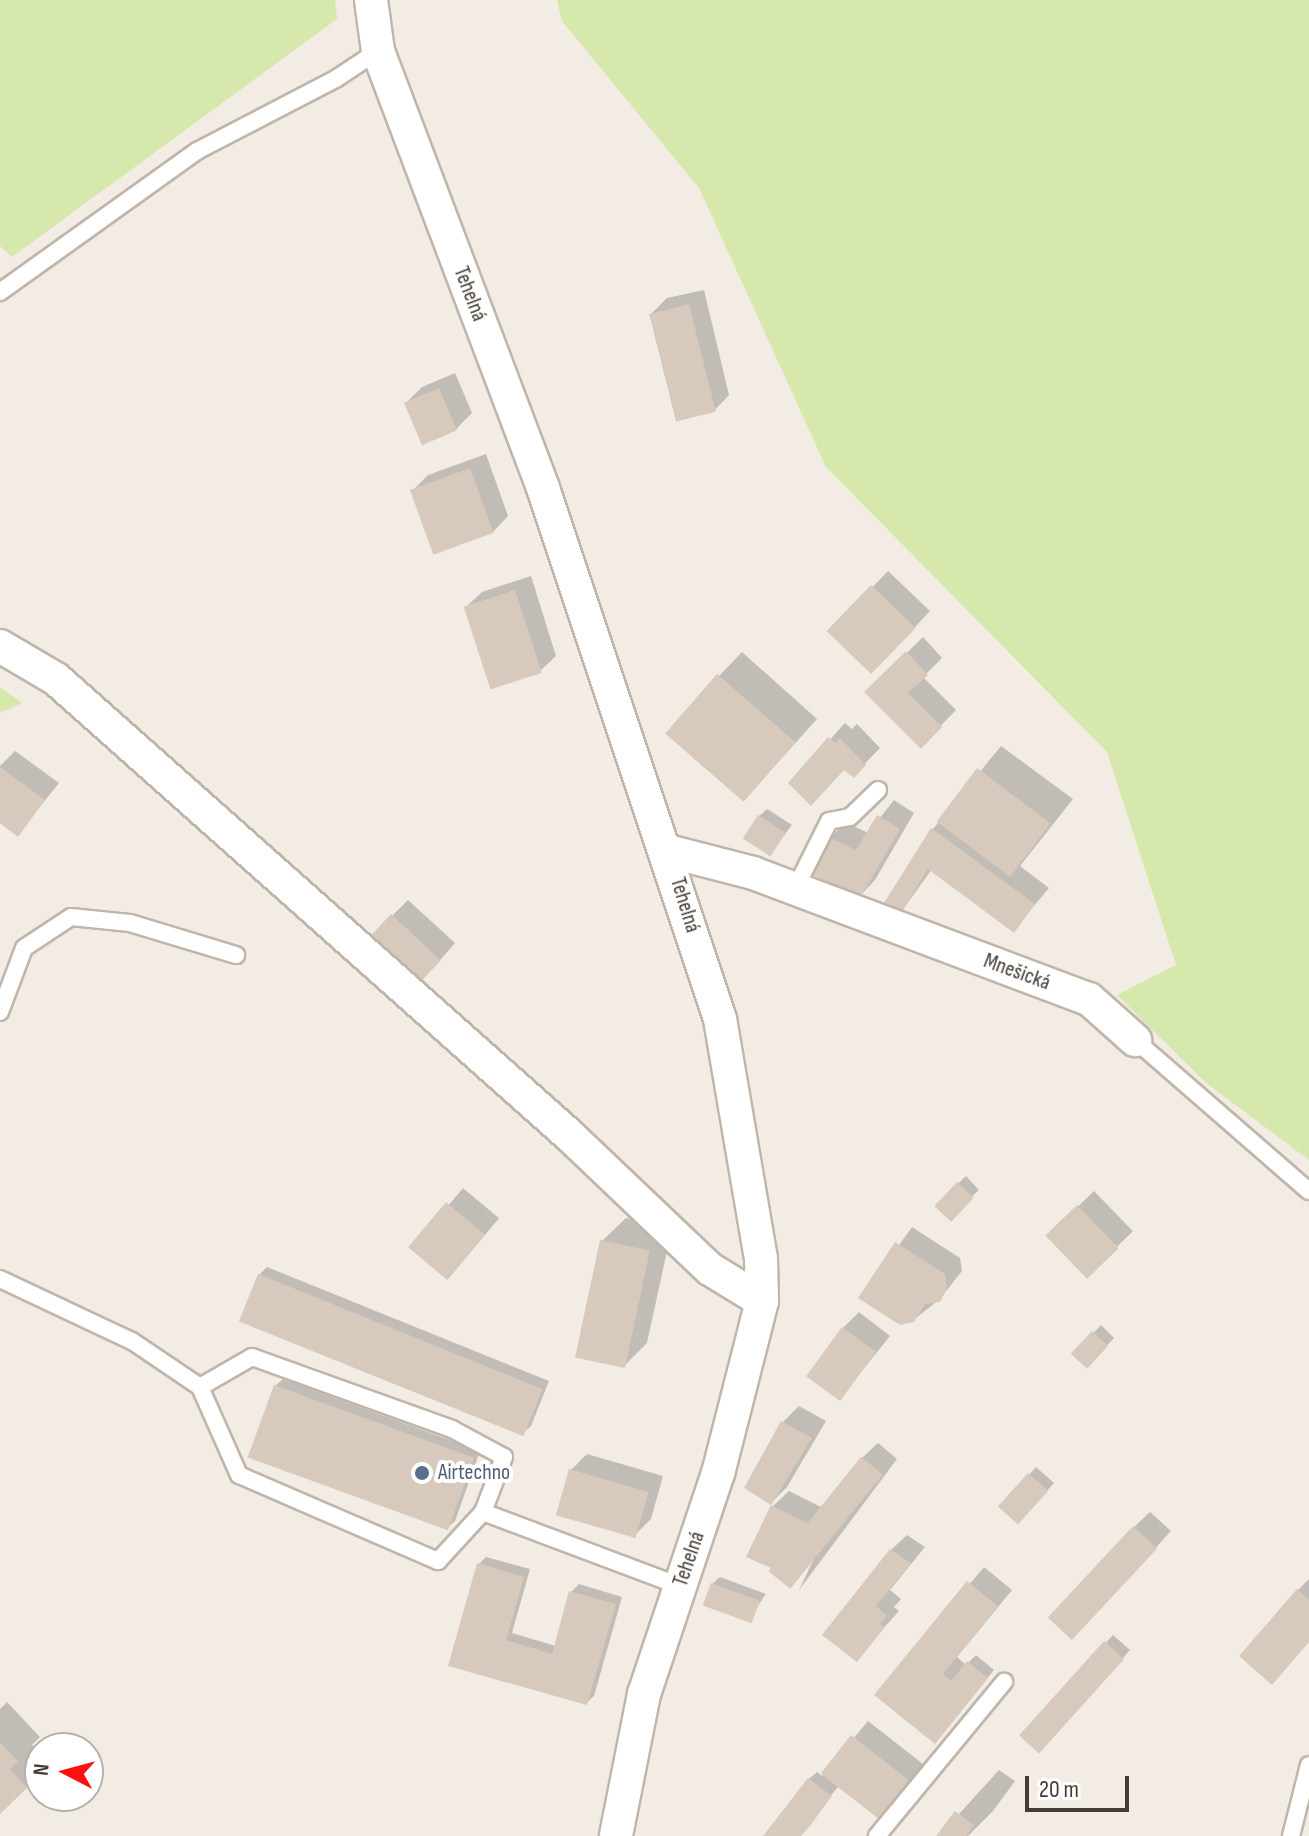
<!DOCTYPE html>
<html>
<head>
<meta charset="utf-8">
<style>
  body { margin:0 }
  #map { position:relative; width:1309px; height:1836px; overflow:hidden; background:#f2ece4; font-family:"Sofia Sans Condensed",sans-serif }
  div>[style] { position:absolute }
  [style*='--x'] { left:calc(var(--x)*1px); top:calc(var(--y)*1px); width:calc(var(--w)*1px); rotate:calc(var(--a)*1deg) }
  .green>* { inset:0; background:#d6e8ac }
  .shadow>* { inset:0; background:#0003; transform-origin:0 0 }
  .building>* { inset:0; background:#d7c9bc; transform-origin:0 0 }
  .roads { filter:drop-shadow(2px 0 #c1b5aa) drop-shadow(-2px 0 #c1b5aa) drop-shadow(0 2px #c1b5aa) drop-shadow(0 -2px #c1b5aa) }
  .service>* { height:16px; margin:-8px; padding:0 8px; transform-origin:8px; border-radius:8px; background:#fff }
  .minor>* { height:32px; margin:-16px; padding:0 16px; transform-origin:16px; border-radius:16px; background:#fff }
  .dots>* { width:22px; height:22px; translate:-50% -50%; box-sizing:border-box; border:4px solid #fff; border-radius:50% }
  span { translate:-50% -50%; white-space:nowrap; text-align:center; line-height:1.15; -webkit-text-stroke:8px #fff; paint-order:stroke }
  .street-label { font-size:22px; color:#453c34 }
  .service-label { font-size:22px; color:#4e5e75 }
  .left { translate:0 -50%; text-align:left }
  .north { position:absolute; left:24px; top:1732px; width:80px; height:80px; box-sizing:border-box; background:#fff; border:2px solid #b5b1ae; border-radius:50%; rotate:276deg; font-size:22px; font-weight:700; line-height:32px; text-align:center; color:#453c34 }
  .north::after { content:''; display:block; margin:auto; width:28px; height:36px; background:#fe1010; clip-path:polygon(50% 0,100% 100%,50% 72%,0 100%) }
  .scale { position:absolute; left:1025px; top:1776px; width:104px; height:36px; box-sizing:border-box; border:4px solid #453c34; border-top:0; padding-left:10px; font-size:24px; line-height:28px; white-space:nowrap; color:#453c34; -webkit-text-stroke:6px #fff; paint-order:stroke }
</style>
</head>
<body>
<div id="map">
  <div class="green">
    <i style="clip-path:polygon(0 0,335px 0,337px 19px,12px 257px,0 246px)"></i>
    <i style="clip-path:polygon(557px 0,1309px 0,1309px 1160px,1206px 1083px,1117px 995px,1176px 965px,1107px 752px,826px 467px,699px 188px,562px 21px)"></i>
    <i style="clip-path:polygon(0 687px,22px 703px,0 713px)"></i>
  </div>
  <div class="shadow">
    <i style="clip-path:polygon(704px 290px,729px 395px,714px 411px,651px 314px,667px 298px)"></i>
    <i style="clip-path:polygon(455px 373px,472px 413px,456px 429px,406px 403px,422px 387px)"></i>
    <i style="clip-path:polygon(486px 454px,508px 516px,493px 532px,412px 491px,428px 475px)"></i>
    <i style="clip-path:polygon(888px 571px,930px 611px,888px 656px,830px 631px)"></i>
    <i style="clip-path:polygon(531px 576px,556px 656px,540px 671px,466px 607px,482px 592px)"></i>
    <i style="clip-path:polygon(923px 637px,942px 658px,923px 677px,956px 710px,921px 746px,867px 692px)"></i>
    <i style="clip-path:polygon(742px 652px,817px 719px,743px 801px,719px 676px)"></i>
    <i style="clip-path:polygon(845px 723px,852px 729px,857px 724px,880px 748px,854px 775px,845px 768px,791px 783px)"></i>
    <i style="clip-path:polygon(1001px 746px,1073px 799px,1020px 866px,1049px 888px,1014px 930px,932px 869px,896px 919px,882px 910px,933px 829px)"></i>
    <i style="clip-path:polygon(15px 751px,59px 783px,18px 834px,0 821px,0 766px)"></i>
    <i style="clip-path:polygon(894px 800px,914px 813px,875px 880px,860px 896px,830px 838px,846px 822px,868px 833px)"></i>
    <i style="clip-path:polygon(767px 809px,792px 825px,770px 854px,759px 816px)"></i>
    <i style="clip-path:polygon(408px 900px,455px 943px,435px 966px,392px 916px)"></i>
    <i style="left:966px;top:1176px;width:19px;height:42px;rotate:47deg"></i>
    <i style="left:463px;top:1188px;width:47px;height:78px;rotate:40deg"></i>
    <i style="left:1094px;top:1191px;width:56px;height:64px;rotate:46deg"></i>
    <i style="clip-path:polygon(626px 1218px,672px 1228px,647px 1343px,624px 1366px,602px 1241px)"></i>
    <i style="clip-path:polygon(912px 1227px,960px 1258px,962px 1271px,939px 1300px,913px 1320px,861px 1298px)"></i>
    <i style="clip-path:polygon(267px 1267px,549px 1381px,531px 1426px,523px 1433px,259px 1275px)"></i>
    <i style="clip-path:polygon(859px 1312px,890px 1336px,840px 1398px,843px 1328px)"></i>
    <i style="clip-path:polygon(1101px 1325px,1114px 1338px,1095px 1359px,1074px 1354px)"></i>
    <i style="clip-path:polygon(283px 1379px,480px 1451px,455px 1521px,447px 1528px,275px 1386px)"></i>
    <i style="clip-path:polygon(799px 1406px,826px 1421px,787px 1487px,771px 1503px,747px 1488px,783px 1422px)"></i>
    <i style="clip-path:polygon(878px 1443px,897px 1459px,799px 1590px,862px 1458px)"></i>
    <i style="clip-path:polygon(587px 1454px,663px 1476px,651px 1519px,635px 1535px,571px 1470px)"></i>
    <i style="clip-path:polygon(1036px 1467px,1054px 1483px,1026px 1514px,1029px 1475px)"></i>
    <i style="clip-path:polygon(789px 1491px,823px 1508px,777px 1569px,773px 1506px)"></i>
    <i style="clip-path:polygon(1150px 1512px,1171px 1531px,1089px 1621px,1134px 1527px)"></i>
    <i style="clip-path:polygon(907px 1535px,925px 1547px,890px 1590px,901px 1599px,894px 1607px,899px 1611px,856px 1659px,891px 1550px)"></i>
    <i style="clip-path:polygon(486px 1557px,530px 1569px,512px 1633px,556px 1646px,571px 1592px,579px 1584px,622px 1597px,594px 1696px,586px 1703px,451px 1664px,479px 1564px)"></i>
    <i style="clip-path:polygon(984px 1567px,1012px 1590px,957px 1657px,966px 1665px,976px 1655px,994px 1670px,934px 1742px,877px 1695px)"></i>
    <i style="clip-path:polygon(720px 1577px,766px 1594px,748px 1620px,712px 1584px)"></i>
    <i style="clip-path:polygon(1309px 1579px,1309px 1641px,1298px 1590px)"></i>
    <i style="clip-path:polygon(1113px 1635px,1130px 1650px,1069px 1718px,1021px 1734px)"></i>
    <i style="clip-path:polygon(7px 1702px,40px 1737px,32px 1745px,40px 1754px,40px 1773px,0 1812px,0 1709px)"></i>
    <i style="clip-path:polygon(868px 1721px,923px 1764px,894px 1801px,878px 1817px,839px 1786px,796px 1836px,765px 1836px,809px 1779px,817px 1772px,822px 1776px)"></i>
    <i style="clip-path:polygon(999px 1770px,1015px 1781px,993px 1811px,968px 1836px,939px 1836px)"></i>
  </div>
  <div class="building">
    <i style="left:689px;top:304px;width:111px;height:41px;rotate:76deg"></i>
    <i style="left:439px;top:388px;width:46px;height:38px;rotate:67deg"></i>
    <i style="left:470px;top:468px;width:69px;height:64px;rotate:70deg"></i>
    <i style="left:871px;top:585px;width:62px;height:64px;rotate:44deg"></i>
    <i style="left:515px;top:590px;width:87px;height:54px;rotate:72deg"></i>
    <i style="clip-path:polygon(906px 651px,928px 675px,908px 693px,942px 727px,921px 749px,864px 692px)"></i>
    <i style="left:717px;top:674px;width:104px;height:79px;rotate:41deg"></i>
    <i style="clip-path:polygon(828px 737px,835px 743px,840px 738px,866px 765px,854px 778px,844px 770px,811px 806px,788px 783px)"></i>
    <i style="clip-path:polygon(0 767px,45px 800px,18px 837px,0 823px)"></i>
    <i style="left:977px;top:768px;width:92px;height:67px;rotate:37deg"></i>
    <i style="left:758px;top:815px;width:33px;height:28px;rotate:33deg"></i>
    <i style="clip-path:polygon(877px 815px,900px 829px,860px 898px,811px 874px,828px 837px,856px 850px)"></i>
    <i style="clip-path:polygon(931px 828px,1035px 904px,1014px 933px,928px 869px,896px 921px,879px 911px)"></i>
    <i style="left:391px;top:914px;width:68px;height:33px;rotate:43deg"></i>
    <i style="left:957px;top:1182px;width:23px;height:33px;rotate:43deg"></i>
    <i style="left:446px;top:1202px;width:51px;height:59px;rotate:40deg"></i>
    <i style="left:1077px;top:1205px;width:60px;height:44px;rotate:46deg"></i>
    <i style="left:600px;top:1240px;width:51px;height:120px;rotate:12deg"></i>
    <i style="clip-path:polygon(895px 1242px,945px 1274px,947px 1289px,940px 1302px,925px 1304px,914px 1322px,900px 1325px,858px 1298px)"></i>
    <i style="left:258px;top:1274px;width:307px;height:51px;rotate:22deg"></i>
    <i style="left:842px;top:1327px;width:42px;height:61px;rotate:36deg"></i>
    <i style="left:1092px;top:1331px;width:22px;height:31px;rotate:43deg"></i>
    <i style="left:274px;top:1385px;width:213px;height:77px;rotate:20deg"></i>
    <i style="clip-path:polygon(781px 1421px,812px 1438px,771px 1505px,809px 1524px,778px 1571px,746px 1557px,771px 1505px,744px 1488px)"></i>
    <i style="left:861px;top:1457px;width:28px;height:147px;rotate:39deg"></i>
    <i style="left:569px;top:1469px;width:83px;height:48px;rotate:16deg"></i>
    <i style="left:1028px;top:1473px;width:27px;height:45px;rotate:42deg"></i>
    <i style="left:1133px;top:1526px;width:33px;height:125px;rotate:43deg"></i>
    <i style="clip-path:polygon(890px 1549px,911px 1563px,876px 1606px,887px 1616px,880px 1624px,885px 1627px,857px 1662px,822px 1635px)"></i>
    <i style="clip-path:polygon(477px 1563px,524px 1577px,506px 1640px,552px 1654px,569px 1591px,616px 1604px,587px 1705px,448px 1666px)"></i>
    <i style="clip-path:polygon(967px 1581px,998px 1606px,943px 1674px,951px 1681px,967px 1661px,988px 1678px,935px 1744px,874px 1695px)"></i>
    <i style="left:711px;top:1583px;width:52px;height:24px;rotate:20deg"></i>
    <i style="clip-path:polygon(1297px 1589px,1309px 1600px,1309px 1642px,1272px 1685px,1239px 1656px)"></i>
    <i style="left:1104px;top:1641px;width:27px;height:127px;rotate:42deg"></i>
    <i style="left:851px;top:1735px;width:74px;height:49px;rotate:38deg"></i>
    <i style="clip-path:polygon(0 1742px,18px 1761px,10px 1769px,27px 1788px,0 1814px)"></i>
    <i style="clip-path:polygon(808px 1778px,832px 1796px,809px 1827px,801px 1836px,763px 1836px)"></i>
    <i style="clip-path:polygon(955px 1811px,974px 1825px,966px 1836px,936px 1836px)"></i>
  </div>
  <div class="roads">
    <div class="service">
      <i style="--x:0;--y:292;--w:242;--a:-35.6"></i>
      <i style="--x:197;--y:151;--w:158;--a:-27.5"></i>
      <i style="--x:337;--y:78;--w:49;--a:-33.4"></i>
      <i style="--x:795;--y:889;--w:76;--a:-63.4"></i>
      <i style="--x:829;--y:821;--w:21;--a:-11"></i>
      <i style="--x:850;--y:817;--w:39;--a:-44"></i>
      <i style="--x:0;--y:1012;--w:68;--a:-69.4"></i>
      <i style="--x:24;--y:948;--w:56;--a:-33.4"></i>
      <i style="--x:71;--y:917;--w:59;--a:5.8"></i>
      <i style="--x:130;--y:923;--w:111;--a:16.8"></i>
      <i style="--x:1135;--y:1040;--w:230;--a:41"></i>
      <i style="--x:0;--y:1279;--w:146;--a:25.2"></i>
      <i style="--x:132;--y:1341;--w:82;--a:34.1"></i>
      <i style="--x:200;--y:1387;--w:96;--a:66.1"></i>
      <i style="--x:239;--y:1475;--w:217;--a:23.4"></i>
      <i style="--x:438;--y:1561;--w:67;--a:-47.4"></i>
      <i style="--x:483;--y:1512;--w:210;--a:20.6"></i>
      <i style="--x:200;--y:1387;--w:60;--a:-30"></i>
      <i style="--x:252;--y:1357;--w:213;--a:19.8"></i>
      <i style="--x:452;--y:1429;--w:59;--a:28.3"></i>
      <i style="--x:504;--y:1457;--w:59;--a:110.9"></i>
      <i style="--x:877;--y:1836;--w:200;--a:-50.5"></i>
      <i style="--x:1291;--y:1836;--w:73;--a:-75.8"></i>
    </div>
    <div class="minor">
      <i style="--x:371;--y:0;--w:51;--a:82.2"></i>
      <i style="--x:378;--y:51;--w:467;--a:69.3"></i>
      <i style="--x:543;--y:488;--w:560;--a:71.57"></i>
      <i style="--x:720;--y:1019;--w:243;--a:80.3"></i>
      <i style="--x:761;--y:1259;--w:42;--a:88.6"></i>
      <i style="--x:762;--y:1301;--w:178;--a:104.3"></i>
      <i style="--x:718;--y:1473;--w:233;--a:108.5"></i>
      <i style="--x:644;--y:1694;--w:145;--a:101.2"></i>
      <i style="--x:0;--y:646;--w:65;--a:30.5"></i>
      <i style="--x:56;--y:679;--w:685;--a:41.63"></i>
      <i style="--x:568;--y:1134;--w:196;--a:43.6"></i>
      <i style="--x:710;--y:1269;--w:61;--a:31.6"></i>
      <i style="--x:668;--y:851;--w:88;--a:14.5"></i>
      <i style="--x:753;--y:873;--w:359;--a:20.6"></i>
      <i style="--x:1089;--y:999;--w:62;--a:41.7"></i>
    </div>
  </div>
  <div class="dots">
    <i style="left:422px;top:1473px;background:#5c6f8a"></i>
  </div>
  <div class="street-label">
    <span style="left:470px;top:294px;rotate:69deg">Tehelná</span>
    <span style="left:685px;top:905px;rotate:73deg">Tehelná</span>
    <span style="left:1017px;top:972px;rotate:20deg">Mnešická</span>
    <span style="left:689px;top:1559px;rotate:-71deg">Tehelná</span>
  </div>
  <div class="service-label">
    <span class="left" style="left:438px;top:1473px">Airtechno</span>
  </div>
  <div class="north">N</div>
  <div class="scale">20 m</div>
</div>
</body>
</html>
